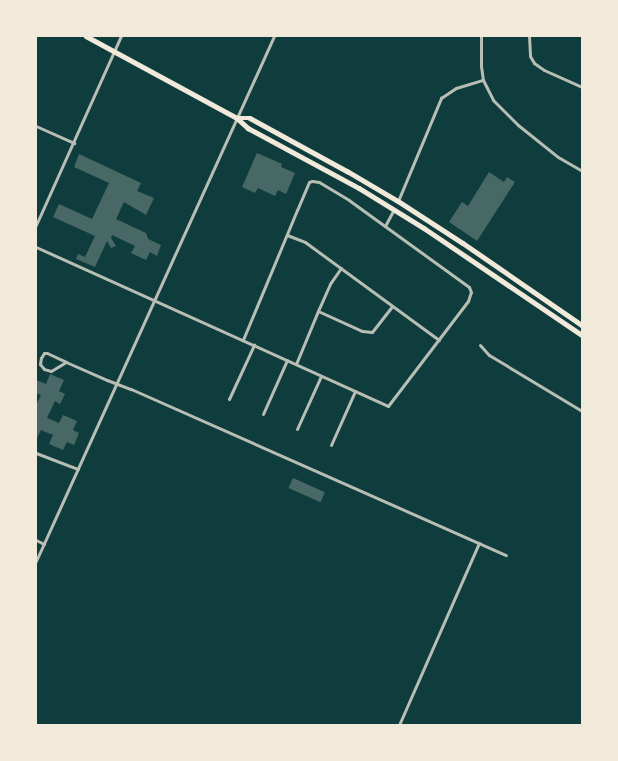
<!DOCTYPE html>
<html>
<head>
<meta charset="utf-8">
<style>
  body { margin:0 }
  #map { position:relative; width:618px; height:761px; overflow:hidden; background:#0f3d3e; font-family:"Archivo Narrow",sans-serif }
  div>[style] { position:absolute }
  [style*='--x'] { left:calc(var(--x)*1px); top:calc(var(--y)*1px); width:calc(var(--w)*1px); rotate:calc(var(--a)*1deg) }
  .building>* { inset:0; background:#486865; transform-origin:0 0 }
  .minor>* { height:3px; margin:-1.5px; padding:0 1.5px; transform-origin:1.5px; border-radius:1.5px; background:#b8beb3 }
  .secondary>* { height:4.5px; margin:-2.25px; padding:0 2.25px; transform-origin:2.25px; border-radius:2.25px; background:#f1e9da }
  span { translate:-50% -50%; white-space:nowrap; text-align:center; line-height:1.15; -webkit-text-stroke:3px #f1e9da; paint-order:stroke }
  .frame { position:absolute; inset:0; border:37px solid #f1e9da; pointer-events:none }
</style>
</head>
<body>
<div id="map">
  <div class="building">
    <i style="clip-path:polygon(257px 153px,282px 164px,281px 167px,295px 173px,286px 194px,278px 190px,275px 196px,258px 188px,255px 193px,242px 187px)"></i>
    <i style="clip-path:polygon(79px 154px,141px 183px,137px 191px,154px 198px,146px 215px,124px 202px,116px 219px,146px 233px,148px 239px,161px 245px,157px 256px,150px 252px,146px 260px,131px 253px,135px 246px,112px 235px,111px 238px,116px 246px,111px 248px,107px 241px,95px 267px,76px 259px,78px 254px,85px 257px,95px 236px,53px 217px,59px 204px,92px 219px,109px 183px,74px 167px)"></i>
    <i style="clip-path:polygon(489px 172px,504px 182px,507px 177px,515px 182px,477px 241px,449px 222px,462px 202px,468px 206px)"></i>
    <i style="clip-path:polygon(50px 374px,64px 380px,59px 391px,65px 394px,60px 404px,55px 401px,47px 418px,59px 423px,63px 415px,77px 421px,73px 430px,79px 433px,74px 445px,67px 442px,63px 450px,49px 444px,53px 435px,41px 430px,37px 438px,36px 438px,36px 405px,41px 395px,36px 393px,36px 380px,46px 384px)"></i>
    <i style="left:293px;top:478px;width:35px;height:11px;rotate:24deg"></i>
  </div>
  <div class="minor">
    <i style="--x:481;--y:36;--w:30;--a:90"></i>
    <i style="--x:481;--y:66;--w:14;--a:82"></i>
    <i style="--x:483;--y:80;--w:22;--a:63"></i>
    <i style="--x:493;--y:100;--w:35;--a:45"></i>
    <i style="--x:518;--y:125;--w:51;--a:38.7"></i>
    <i style="--x:558;--y:157;--w:28;--a:30"></i>
    <i style="--x:529;--y:36;--w:20;--a:87"></i>
    <i style="--x:530;--y:56;--w:8;--a:60"></i>
    <i style="--x:534;--y:63;--w:12;--a:35"></i>
    <i style="--x:544;--y:70;--w:42;--a:24.1"></i>
    <i style="--x:36;--y:126;--w:42;--a:24.1"></i>
    <i style="--x:398;--y:201;--w:112;--a:-67.3"></i>
    <i style="--x:441;--y:98;--w:18;--a:-34"></i>
    <i style="--x:456;--y:88;--w:28;--a:-17"></i>
    <i style="--x:36;--y:225;--w:207;--a:-65.8"></i>
    <i style="--x:385;--y:226;--w:19;--a:-62"></i>
    <i style="--x:287;--y:235;--w:19;--a:21"></i>
    <i style="--x:305;--y:242;--w:166;--a:36.2"></i>
    <i style="--x:36;--y:247;--w:386;--a:24.3"></i>
    <i style="--x:388;--y:406;--w:132;--a:-52.7"></i>
    <i style="--x:468;--y:301;--w:9;--a:-72"></i>
    <i style="--x:471;--y:292;--w:5;--a:-112"></i>
    <i style="--x:469;--y:287;--w:148;--a:-144.1"></i>
    <i style="--x:349;--y:200;--w:35;--a:-149"></i>
    <i style="--x:319;--y:182;--w:7;--a:-172"></i>
    <i style="--x:312;--y:181;--w:3;--a:162"></i>
    <i style="--x:309;--y:182;--w:30;--a:113"></i>
    <i style="--x:297;--y:210;--w:141;--a:112.6"></i>
    <i style="--x:341;--y:268;--w:19;--a:125"></i>
    <i style="--x:330;--y:284;--w:30;--a:114"></i>
    <i style="--x:318;--y:311;--w:48;--a:24.4"></i>
    <i style="--x:362;--y:331;--w:10;--a:6"></i>
    <i style="--x:372;--y:332;--w:33;--a:-52"></i>
    <i style="--x:480;--y:345;--w:13;--a:48"></i>
    <i style="--x:489;--y:355;--w:109;--a:31.1"></i>
    <i style="--x:66;--y:362;--w:17;--a:149"></i>
    <i style="--x:51;--y:371;--w:7;--a:-164"></i>
    <i style="--x:44;--y:369;--w:6;--a:-129"></i>
    <i style="--x:40;--y:364;--w:6;--a:-81"></i>
    <i style="--x:41;--y:358;--w:6;--a:-59"></i>
    <i style="--x:44;--y:353;--w:3;--a:0"></i>
    <i style="--x:47;--y:353;--w:21;--a:25"></i>
    <i style="--x:66;--y:362;--w:45;--a:23.7"></i>
    <i style="--x:107;--y:380;--w:26;--a:21"></i>
    <i style="--x:131;--y:389;--w:410;--a:23.9"></i>
    <i style="--x:296;--y:364;--w:57;--a:-67.5"></i>
    <i style="--x:229;--y:399;--w:60;--a:-65.2"></i>
    <i style="--x:263;--y:414;--w:59;--a:-66"></i>
    <i style="--x:297;--y:429;--w:58;--a:-65.6"></i>
    <i style="--x:331;--y:445;--w:59;--a:-66"></i>
    <i style="--x:36;--y:453;--w:45;--a:20.9"></i>
    <i style="--x:36;--y:540;--w:9;--a:27"></i>
    <i style="--x:36;--y:561;--w:576;--a:-65.61"></i>
    <i style="--x:399;--y:725;--w:199;--a:-66.3"></i>
  </div>
  <div class="secondary">
    <i style="--x:86;--y:36;--w:172;--a:28.5"></i>
    <i style="--x:237;--y:118;--w:15;--a:42"></i>
    <i style="--x:248;--y:128;--w:126;--a:28.4"></i>
    <i style="--x:359;--y:188;--w:76;--a:31.6"></i>
    <i style="--x:424;--y:228;--w:191;--a:34.1"></i>
    <i style="--x:237;--y:118;--w:13;--a:0"></i>
    <i style="--x:250;--y:118;--w:111;--a:28.7"></i>
    <i style="--x:347;--y:171;--w:59;--a:30.5"></i>
    <i style="--x:398;--y:201;--w:77;--a:32.9"></i>
    <i style="--x:463;--y:243;--w:145;--a:34.6"></i>
  </div>
  <div class="frame"></div>
</div>
</body>
</html>
